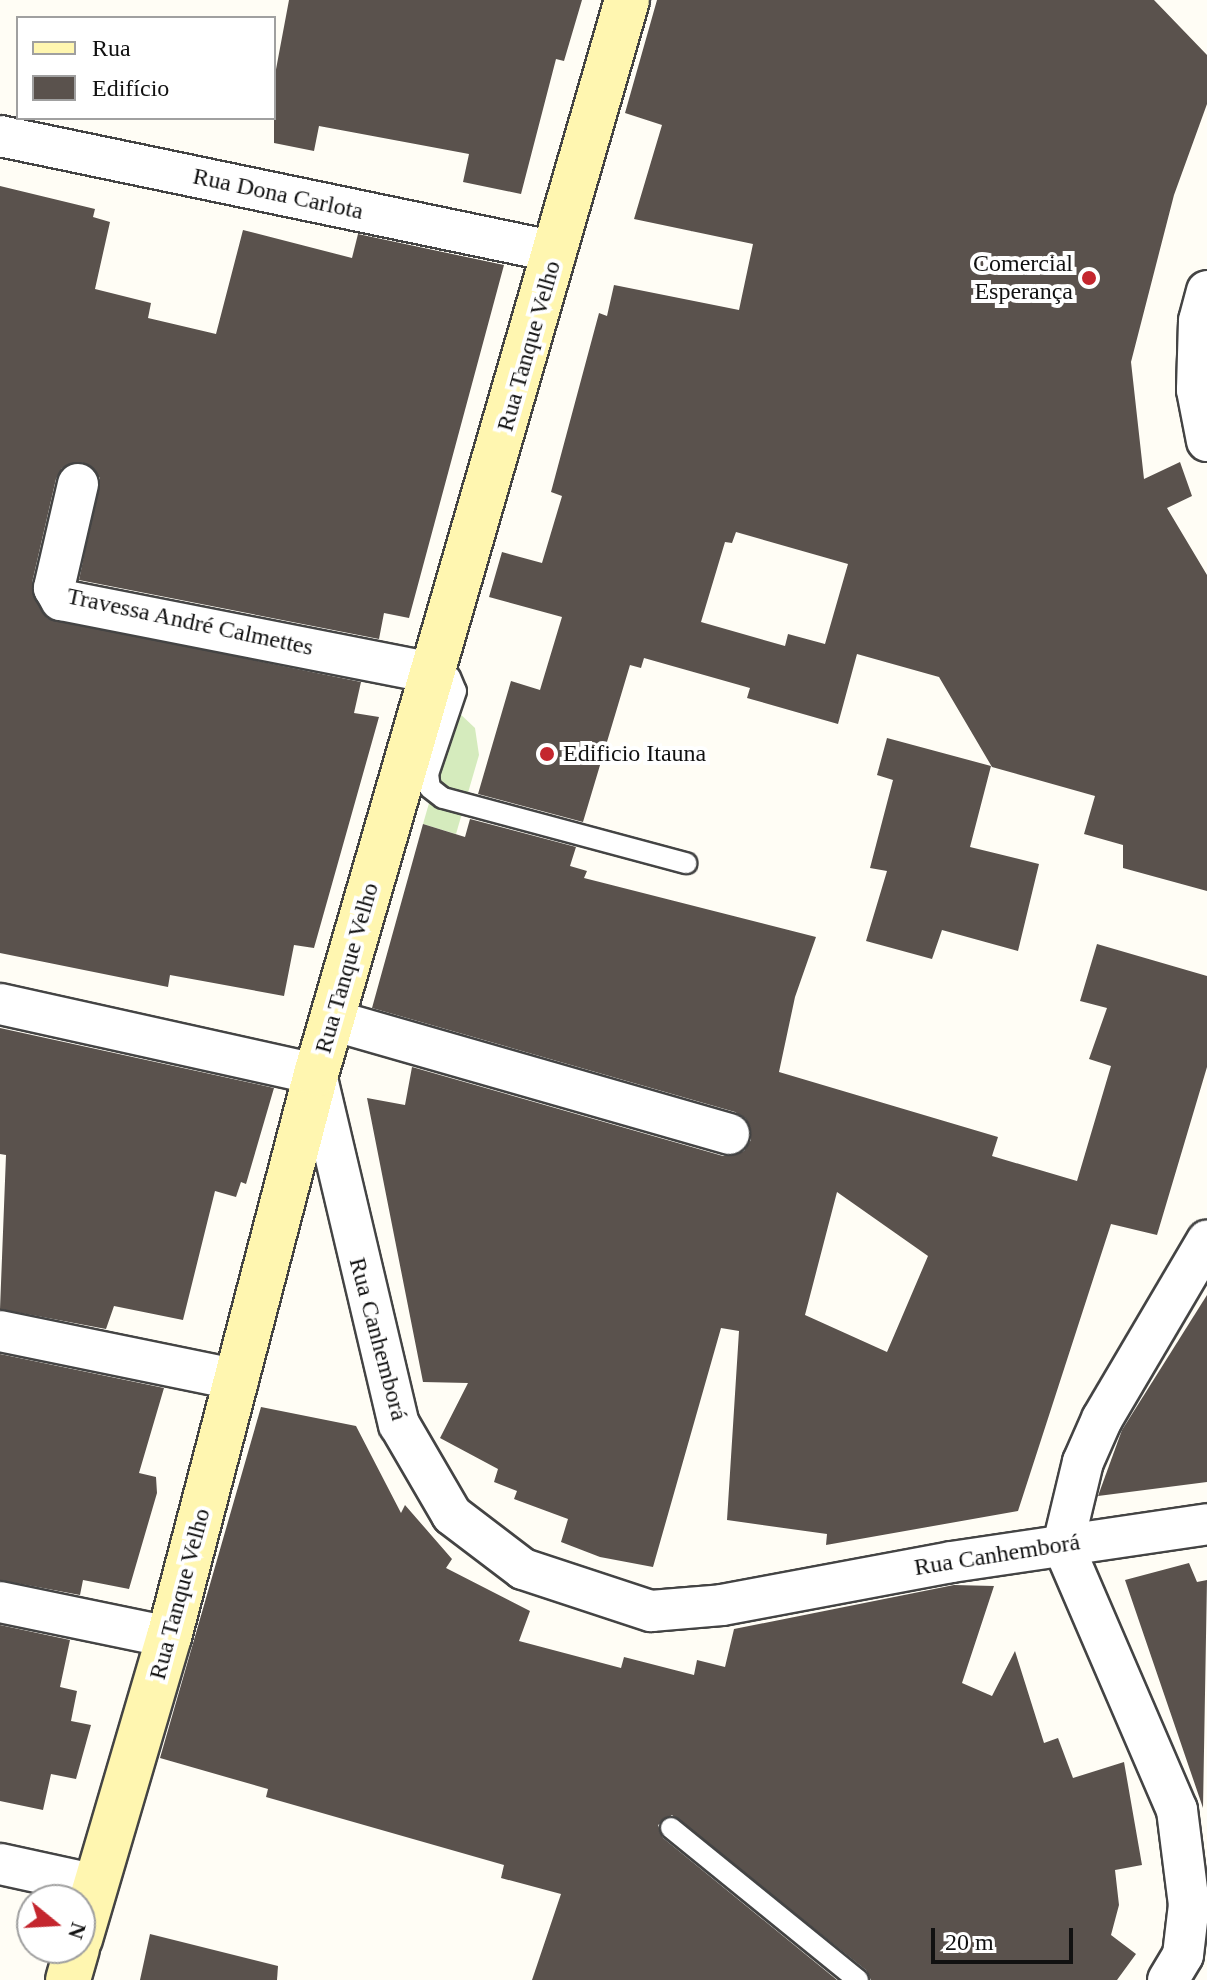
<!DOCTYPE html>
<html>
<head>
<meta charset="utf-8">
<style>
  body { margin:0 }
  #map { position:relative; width:1207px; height:1980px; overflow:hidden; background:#fffdf5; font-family:Georgia,serif }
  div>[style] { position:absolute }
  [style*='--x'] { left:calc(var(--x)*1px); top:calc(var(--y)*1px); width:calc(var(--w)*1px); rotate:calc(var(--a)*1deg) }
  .green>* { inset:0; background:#d5ebbd }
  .building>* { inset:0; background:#5a524d }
  .roads { filter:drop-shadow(2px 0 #444) drop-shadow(-2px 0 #444) drop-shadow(0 2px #444) drop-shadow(0 -2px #444) }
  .lane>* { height:20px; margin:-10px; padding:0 10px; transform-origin:10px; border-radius:10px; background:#fff }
  .street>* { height:40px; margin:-20px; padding:0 20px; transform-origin:20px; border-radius:20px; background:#fff }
  .secondary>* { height:44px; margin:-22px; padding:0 22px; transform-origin:22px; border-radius:22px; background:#fff6b0 }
  .dots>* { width:22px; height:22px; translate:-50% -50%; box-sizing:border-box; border:4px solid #fff; border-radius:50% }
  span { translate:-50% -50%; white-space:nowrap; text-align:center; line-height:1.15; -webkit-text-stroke:8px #fff; paint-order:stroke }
  .street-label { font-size:24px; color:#111 }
  .poi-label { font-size:24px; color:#111 }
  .right { translate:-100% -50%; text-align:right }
  .left { translate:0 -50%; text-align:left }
  .legend { position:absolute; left:16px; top:16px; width:260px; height:104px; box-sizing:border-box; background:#fff; border:2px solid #a0a0a0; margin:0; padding:10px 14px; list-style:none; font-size:24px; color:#111 }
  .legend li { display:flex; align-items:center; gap:16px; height:40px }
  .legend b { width:40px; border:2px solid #a0a0a0 }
  .north { position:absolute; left:16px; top:1884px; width:80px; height:80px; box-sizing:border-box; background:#fff; border:2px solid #a0a0a0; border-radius:50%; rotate:108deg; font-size:22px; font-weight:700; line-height:32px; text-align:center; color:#111 }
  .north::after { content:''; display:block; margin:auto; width:28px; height:36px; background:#c4262e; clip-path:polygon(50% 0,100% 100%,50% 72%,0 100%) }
  .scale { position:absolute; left:931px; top:1928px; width:142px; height:36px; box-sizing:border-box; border:4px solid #111; border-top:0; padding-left:10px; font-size:24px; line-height:28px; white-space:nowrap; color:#111; -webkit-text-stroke:6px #fff; paint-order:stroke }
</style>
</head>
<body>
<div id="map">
  <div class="green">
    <i style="clip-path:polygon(456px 710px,475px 728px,479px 755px,456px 834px,423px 824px)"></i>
  </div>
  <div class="building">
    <i style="clip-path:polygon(289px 0,582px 0,564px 61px,556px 59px,521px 194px,463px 182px,469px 154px,319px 126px,314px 151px,274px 143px,274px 80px)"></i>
    <i style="clip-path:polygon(evenodd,657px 0,1154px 0,1207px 55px,1207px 104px,1174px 195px,1131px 362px,1144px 479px,1180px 462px,1192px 496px,1167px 508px,1207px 575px,1207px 891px,1123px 868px,1123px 845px,1084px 834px,1095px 796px,992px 767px,939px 677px,857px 654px,838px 724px,747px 698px,750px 688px,644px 658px,641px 668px,630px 665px,583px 822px,478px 794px,511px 681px,540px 690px,562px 617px,489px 597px,502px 552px,542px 563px,562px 496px,551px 492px,599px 313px,607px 316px,614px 285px,739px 310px,753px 244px,634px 219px,662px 125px,625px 113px,657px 0,736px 532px,848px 564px,825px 644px,788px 634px,785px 646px,701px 622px,725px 542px,732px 543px,736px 532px)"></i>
    <i style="clip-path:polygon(0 186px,95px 209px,93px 217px,110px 222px,95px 289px,151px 303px,148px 318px,216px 334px,243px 230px,352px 258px,358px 234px,504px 265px,409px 618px,384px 613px,379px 639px,79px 580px,100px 478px,82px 462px,62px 468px,56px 479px,32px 583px,47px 618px,361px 682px,354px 713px,379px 717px,314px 948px,294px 945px,284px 996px,170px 975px,168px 987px,0 953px)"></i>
    <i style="clip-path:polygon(887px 738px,991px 766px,970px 847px,1039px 864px,1018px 951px,942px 930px,932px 959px,866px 941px,887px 871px,870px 868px,893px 780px,877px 775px)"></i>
    <i style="clip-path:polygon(evenodd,470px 819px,576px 847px,570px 866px,587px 871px,584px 878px,816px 937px,795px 997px,779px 1072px,998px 1137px,992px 1156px,1077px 1181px,1111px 1066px,1089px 1059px,1107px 1008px,1080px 1001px,1097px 944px,1207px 976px,1207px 1067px,1157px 1235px,1111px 1224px,1018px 1511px,826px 1545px,827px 1534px,727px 1520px,739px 1331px,721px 1328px,653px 1567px,600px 1557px,561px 1542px,568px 1519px,514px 1499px,517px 1491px,494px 1482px,498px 1469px,440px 1438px,468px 1383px,423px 1382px,367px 1098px,405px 1105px,412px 1067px,723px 1156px,744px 1151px,751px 1140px,746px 1119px,735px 1112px,372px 1008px,423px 824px,465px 837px,470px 819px,837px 1192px,928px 1256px,887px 1352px,805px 1315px,837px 1192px)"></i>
    <i style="clip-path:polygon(0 1028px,274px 1088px,246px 1184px,241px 1182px,236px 1197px,215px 1191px,183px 1320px,114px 1306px,106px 1329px,0 1309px,6px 1155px,0 1154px)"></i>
    <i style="clip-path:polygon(1207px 1295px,1207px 1482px,1098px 1496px,1122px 1430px)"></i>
    <i style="clip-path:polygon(0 1354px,164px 1388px,139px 1473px,156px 1477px,157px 1493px,129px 1589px,83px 1580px,80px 1595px,0 1580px)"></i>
    <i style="clip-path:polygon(261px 1407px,356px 1426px,401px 1513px,405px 1505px,452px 1559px,446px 1568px,530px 1611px,519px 1641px,621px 1668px,624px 1657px,694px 1675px,697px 1660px,725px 1667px,734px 1629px,954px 1585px,994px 1586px,962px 1683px,992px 1696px,1015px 1651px,1044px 1743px,1058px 1738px,1073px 1778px,1124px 1762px,1142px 1865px,1115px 1870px,1119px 1905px,1111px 1935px,1136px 1954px,1117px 1980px,871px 1980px,866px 1970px,672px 1815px,658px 1825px,663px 1838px,837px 1980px,532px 1980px,561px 1894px,501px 1878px,504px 1865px,266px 1797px,268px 1789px,160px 1758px)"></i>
    <i style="clip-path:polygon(1189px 1563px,1197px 1582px,1207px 1580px,1203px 1808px,1125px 1580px)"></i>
    <i style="clip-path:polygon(0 1625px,70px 1640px,60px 1687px,77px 1691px,71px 1721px,91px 1725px,76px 1779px,51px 1774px,43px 1810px,0 1801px)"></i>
    <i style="clip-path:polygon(150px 1934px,278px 1966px,277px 1980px,140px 1980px)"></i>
  </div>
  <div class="roads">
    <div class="lane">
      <i style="--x:434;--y:673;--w:16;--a:14"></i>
      <i style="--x:450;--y:677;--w:15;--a:67"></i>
      <i style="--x:456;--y:691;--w:88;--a:108.6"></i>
      <i style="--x:428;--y:774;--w:14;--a:82"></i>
      <i style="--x:430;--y:788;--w:16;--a:38"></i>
      <i style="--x:443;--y:798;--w:252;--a:15"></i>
      <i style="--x:671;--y:1828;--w:241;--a:39.1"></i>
    </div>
    <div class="street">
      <i style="--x:0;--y:136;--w:568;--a:11.78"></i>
      <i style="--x:1207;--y:291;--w:31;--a:105"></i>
      <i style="--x:1199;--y:321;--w:69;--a:91.7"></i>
      <i style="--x:1197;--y:390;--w:52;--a:78.9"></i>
      <i style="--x:78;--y:484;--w:107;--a:103"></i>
      <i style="--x:54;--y:588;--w:14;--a:60"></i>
      <i style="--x:61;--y:600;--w:380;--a:11.1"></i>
      <i style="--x:0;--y:1004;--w:324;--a:12.5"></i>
      <i style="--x:316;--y:1074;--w:360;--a:76.7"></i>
      <i style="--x:399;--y:1424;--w:105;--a:59.8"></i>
      <i style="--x:452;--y:1515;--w:89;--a:37.3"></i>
      <i style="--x:523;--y:1569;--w:135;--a:18.2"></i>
      <i style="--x:651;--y:1611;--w:71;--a:-4.8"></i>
      <i style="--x:722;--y:1605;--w:233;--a:-10.6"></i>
      <i style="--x:951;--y:1562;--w:259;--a:-8.4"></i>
      <i style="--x:332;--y:1020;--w:413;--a:16"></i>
      <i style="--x:0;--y:1331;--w:243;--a:11.6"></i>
      <i style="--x:0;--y:1602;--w:173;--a:11.7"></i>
      <i style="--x:0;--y:1864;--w:98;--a:12.3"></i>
      <i style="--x:1168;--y:1980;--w:29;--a:-59"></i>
      <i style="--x:1183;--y:1955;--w:50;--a:-83.2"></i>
      <i style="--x:1189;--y:1905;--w:96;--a:-97.2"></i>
      <i style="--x:1177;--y:1810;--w:288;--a:-113.3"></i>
      <i style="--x:1063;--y:1545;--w:85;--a:-76.5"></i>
      <i style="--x:1083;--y:1462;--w:47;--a:-66.2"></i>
      <i style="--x:1102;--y:1419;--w:207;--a:-59.5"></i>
    </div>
    <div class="secondary">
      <i style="--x:80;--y:1939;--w:315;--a:-73.6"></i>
      <i style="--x:169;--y:1637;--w:582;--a:-75.37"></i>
      <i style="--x:316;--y:1074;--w:1118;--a:-73.85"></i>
      <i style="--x:68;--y:1980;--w:33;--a:-74"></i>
    </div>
  </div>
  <div class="dots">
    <i style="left:1089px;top:278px;background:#c4262e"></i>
    <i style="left:547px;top:754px;background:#c4262e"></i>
  </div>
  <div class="street-label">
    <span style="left:278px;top:194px;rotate:12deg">Rua Dona Carlota</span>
    <span style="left:529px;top:346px;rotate:-74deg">Rua Tanque Velho</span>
    <span style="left:190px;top:622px;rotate:12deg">Travessa André Calmettes</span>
    <span style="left:347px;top:968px;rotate:-74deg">Rua Tanque Velho</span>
    <span style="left:378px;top:1339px;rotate:75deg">Rua Canhemborá</span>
    <span style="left:997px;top:1555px;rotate:-9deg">Rua Canhemborá</span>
    <span style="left:180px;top:1594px;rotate:-75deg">Rua Tanque Velho</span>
  </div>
  <div class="poi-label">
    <span class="right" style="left:1073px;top:278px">Comercial<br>Esperança</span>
    <span class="left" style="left:563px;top:754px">Edificio Itauna</span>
  </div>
  <ul class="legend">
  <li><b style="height:10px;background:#fff6b0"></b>Rua</li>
  <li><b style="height:22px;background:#5a524d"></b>Edifício</li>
  </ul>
  <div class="north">N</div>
  <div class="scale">20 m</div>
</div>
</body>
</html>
